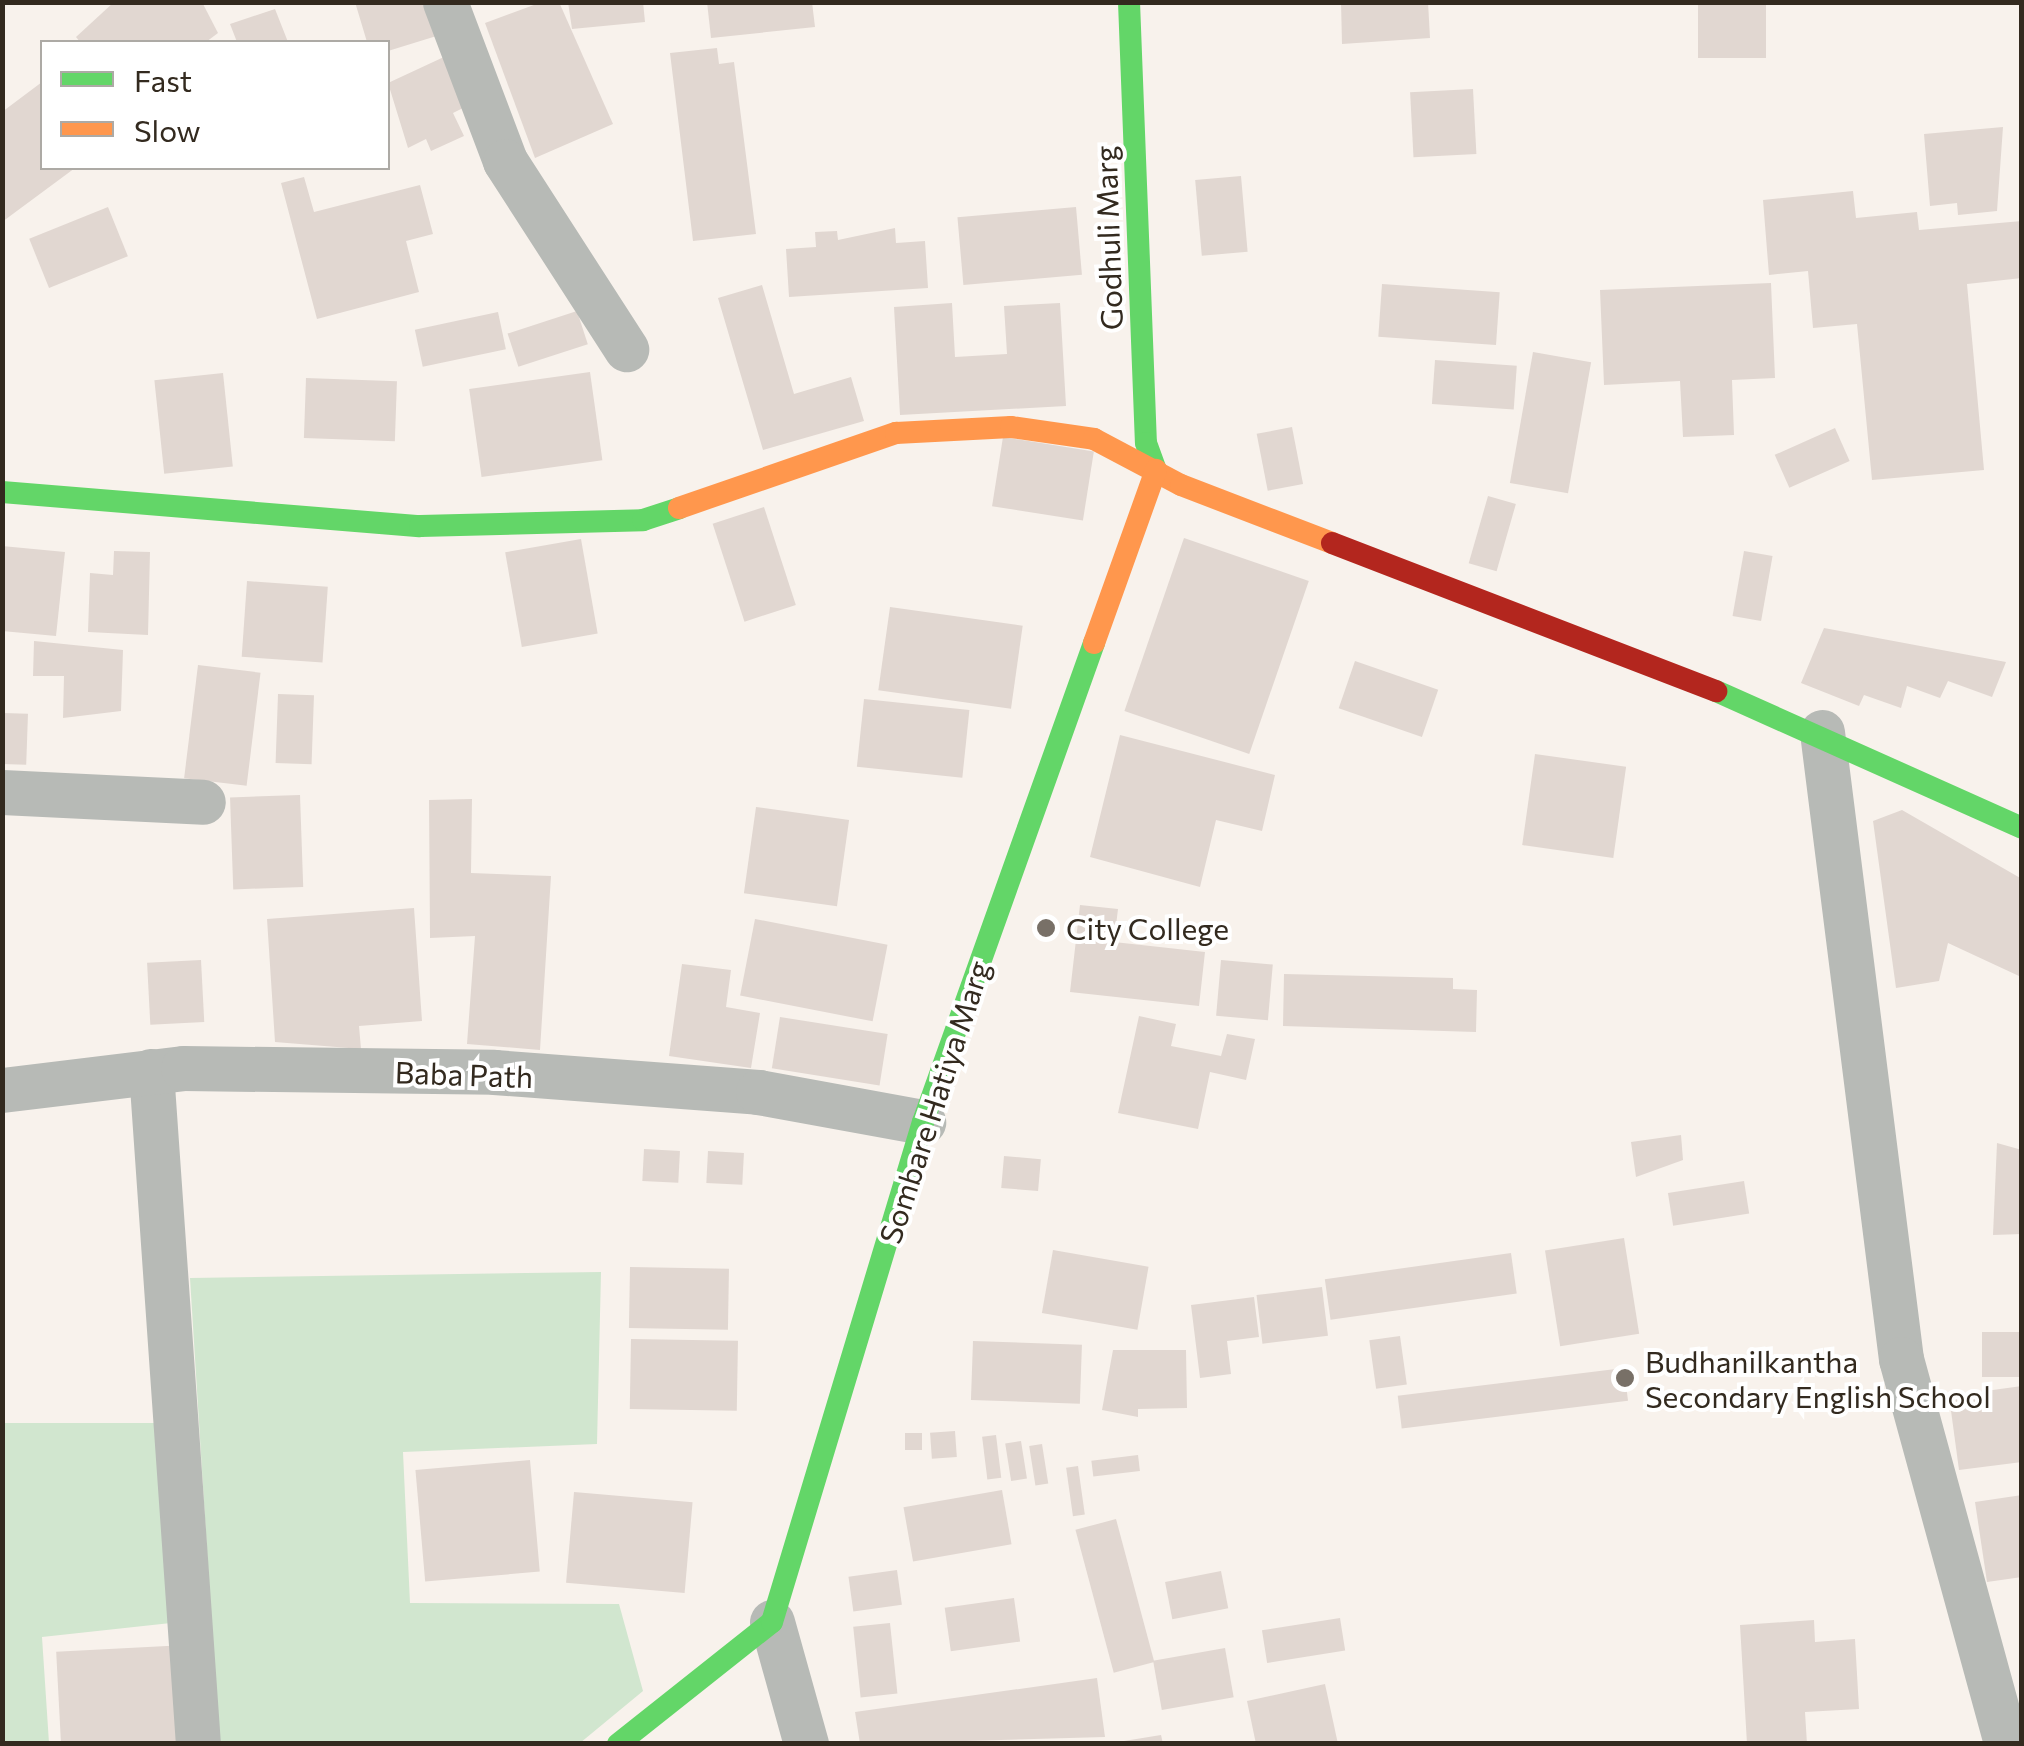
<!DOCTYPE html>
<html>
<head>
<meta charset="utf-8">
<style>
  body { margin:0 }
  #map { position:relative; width:2024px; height:1746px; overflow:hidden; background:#f8f2ec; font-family:Commissioner,sans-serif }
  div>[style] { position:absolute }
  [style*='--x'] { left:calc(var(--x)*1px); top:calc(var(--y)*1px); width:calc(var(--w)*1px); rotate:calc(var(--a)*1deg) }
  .green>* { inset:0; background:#d1e6cf }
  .building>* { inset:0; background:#e1d7d1; transform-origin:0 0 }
  .street>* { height:45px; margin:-22.5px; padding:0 22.5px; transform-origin:22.5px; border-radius:22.5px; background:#b7bab6 }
  .fast>* { height:22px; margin:-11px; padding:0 11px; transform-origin:11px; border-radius:11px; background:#63d668 }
  .slow>* { height:22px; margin:-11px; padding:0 11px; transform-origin:11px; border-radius:11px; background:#ff974d }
  .jam>* { height:22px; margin:-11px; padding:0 11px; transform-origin:11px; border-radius:11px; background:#b3261e }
  .dots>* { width:28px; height:28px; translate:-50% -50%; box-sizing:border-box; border:5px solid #fff; border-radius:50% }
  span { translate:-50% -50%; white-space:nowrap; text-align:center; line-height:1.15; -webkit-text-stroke:8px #fff; paint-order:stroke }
  .street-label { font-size:30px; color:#332a1f }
  .poi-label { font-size:30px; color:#332a1f }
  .left { translate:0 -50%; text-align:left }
  .frame { position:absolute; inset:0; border:5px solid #332a1f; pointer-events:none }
  .legend { position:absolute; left:40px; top:40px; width:350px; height:130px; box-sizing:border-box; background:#fff; border:2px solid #adaaa5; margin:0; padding:12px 18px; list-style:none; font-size:30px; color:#332a1f }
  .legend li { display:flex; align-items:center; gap:20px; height:50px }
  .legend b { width:50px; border:2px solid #adaaa5 }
</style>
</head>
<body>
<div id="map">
  <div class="green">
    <i style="clip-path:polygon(601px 1272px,597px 1444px,403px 1452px,410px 1603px,619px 1604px,643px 1691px,580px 1743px,219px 1743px,190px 1278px)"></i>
    <i style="clip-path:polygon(3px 1423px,171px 1423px,180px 1622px,42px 1637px,49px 1743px,3px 1744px)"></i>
  </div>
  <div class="building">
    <i style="clip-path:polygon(114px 2px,202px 2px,218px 33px,206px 42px,80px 42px,76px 37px)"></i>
    <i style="clip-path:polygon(355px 2px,433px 2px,443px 34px,388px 51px,388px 42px,367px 42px)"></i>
    <i style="clip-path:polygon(542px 2px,559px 2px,613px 124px,535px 158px,485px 23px)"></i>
    <i style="clip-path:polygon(568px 2px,643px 2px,645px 22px,572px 29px)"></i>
    <i style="clip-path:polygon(707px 2px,812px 2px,815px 27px,711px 38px)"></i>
    <i style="clip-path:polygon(1341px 2px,1428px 2px,1430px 38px,1342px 44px)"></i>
    <i style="left:1698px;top:2px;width:68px;height:56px"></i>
    <i style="clip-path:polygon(275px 9px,288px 42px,237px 42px,230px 24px)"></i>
    <i style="clip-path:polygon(717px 48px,719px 64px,734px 62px,756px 234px,693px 241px,670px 53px)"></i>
    <i style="clip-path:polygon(446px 56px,469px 105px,453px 113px,464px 136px,431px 151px,426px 139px,408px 148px,388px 83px)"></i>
    <i style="clip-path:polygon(42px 82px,42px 168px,75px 168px,2px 222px,2px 112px)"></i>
    <i style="left:1473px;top:89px;width:65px;height:63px;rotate:87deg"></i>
    <i style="clip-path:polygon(2003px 127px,1997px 211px,1958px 215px,1957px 203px,1930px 206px,1924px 134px)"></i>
    <i style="left:1241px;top:176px;width:76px;height:46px;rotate:85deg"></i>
    <i style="clip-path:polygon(304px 177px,314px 212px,420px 185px,433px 234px,406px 241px,419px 292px,317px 319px,281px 183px)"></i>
    <i style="clip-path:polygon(1853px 191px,1856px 218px,1917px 212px,1919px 230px,2022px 221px,2022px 278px,1967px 284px,1984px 470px,1872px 480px,1857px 324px,1813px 328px,1808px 271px,1769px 275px,1763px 200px)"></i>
    <i style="left:108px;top:207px;width:53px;height:85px;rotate:68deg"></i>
    <i style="left:1076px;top:207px;width:68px;height:119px;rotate:85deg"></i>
    <i style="clip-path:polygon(895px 228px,896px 243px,925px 241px,928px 288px,789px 297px,786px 249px,816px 247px,815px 232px,837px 231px,838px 240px)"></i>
    <i style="clip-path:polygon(1771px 283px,1775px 378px,1732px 380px,1734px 435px,1683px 437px,1680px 381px,1604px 385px,1600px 290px)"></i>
    <i style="left:1382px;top:284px;width:118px;height:53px;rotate:4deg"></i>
    <i style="clip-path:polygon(762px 285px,794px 394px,851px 377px,864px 421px,763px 450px,718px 298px)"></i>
    <i style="clip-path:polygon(952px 303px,955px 357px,1007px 354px,1004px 306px,1060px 303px,1066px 406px,900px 415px,894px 307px)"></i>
    <i style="left:577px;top:311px;width:35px;height:73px;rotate:72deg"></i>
    <i style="left:498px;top:312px;width:38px;height:85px;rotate:78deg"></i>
    <i style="left:1533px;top:352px;width:59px;height:133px;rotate:10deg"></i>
    <i style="left:1435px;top:360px;width:82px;height:44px;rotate:4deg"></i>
    <i style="left:590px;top:372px;width:89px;height:122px;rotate:82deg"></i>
    <i style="left:223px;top:373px;width:94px;height:69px;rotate:84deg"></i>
    <i style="left:306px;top:378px;width:91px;height:60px;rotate:2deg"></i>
    <i style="left:1292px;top:427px;width:58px;height:36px;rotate:79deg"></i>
    <i style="left:1835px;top:428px;width:36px;height:66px;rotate:66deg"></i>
    <i style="left:1003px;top:437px;width:92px;height:70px;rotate:9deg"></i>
    <i style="left:1488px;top:496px;width:29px;height:70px;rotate:16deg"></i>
    <i style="left:764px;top:507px;width:103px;height:54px;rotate:72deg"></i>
    <i style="left:1184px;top:538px;width:132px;height:183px;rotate:19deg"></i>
    <i style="left:581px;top:539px;width:96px;height:77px;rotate:80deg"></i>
    <i style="clip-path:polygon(2px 546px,65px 552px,56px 636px,2px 631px)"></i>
    <i style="clip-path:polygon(114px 551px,150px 552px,148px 635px,88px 632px,90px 573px,113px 575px)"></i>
    <i style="left:1744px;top:551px;width:29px;height:66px;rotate:10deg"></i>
    <i style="left:247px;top:581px;width:81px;height:76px;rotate:4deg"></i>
    <i style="left:890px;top:607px;width:134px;height:84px;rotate:8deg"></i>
    <i style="clip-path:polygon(1824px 628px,2006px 662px,1992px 697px,1948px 681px,1940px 698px,1907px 686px,1901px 708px,1864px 695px,1859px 706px,1801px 683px)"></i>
    <i style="clip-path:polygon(34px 641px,123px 650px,121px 711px,63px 718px,64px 676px,33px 676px)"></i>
    <i style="left:1355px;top:661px;width:88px;height:50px;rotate:19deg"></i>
    <i style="left:198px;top:665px;width:63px;height:114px;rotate:7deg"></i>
    <i style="left:278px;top:694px;width:36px;height:69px;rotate:2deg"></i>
    <i style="left:864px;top:699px;width:106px;height:68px;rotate:6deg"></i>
    <i style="left:3px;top:713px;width:25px;height:51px;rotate:2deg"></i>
    <i style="clip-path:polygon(1120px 735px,1275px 775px,1262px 831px,1216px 820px,1200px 887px,1090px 857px)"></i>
    <i style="left:1535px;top:754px;width:92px;height:92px;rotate:8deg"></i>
    <i style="left:300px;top:795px;width:92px;height:70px;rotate:88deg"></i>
    <i style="clip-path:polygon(472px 799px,471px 873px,551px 876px,540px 1050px,467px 1044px,475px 936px,430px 938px,429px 800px)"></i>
    <i style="left:756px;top:807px;width:94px;height:87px;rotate:8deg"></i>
    <i style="clip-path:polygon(1902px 810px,2022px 879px,2019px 976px,1948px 943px,1939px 981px,1896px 988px,1873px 821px)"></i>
    <i style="clip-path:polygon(1080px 905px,1118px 909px,1114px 942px,1205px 952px,1199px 1006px,1070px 992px)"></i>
    <i style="clip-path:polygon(414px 908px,422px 1021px,359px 1026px,361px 1049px,275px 1042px,267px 919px)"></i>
    <i style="left:755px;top:919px;width:135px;height:78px;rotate:11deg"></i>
    <i style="left:201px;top:960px;width:62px;height:54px;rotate:87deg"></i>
    <i style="left:1221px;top:960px;width:52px;height:56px;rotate:5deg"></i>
    <i style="clip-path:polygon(682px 964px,731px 970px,726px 1007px,760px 1013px,751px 1068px,669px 1056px)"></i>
    <i style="clip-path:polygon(1284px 974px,1453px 978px,1453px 989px,1477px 990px,1476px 1032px,1283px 1026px)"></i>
    <i style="clip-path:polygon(1139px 1016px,1176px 1024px,1171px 1046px,1221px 1056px,1227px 1034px,1255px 1039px,1246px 1080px,1210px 1072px,1198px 1129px,1118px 1113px)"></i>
    <i style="left:780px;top:1017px;width:109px;height:52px;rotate:9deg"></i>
    <i style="clip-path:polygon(1681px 1135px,1683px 1160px,1636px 1177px,1631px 1142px)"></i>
    <i style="clip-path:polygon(1997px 1143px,2022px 1150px,2022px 1234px,1993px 1235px)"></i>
    <i style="left:644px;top:1149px;width:36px;height:32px;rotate:3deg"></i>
    <i style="left:708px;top:1151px;width:36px;height:32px;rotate:3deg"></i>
    <i style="left:1004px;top:1156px;width:37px;height:32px;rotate:5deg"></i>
    <i style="left:1744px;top:1181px;width:33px;height:77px;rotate:81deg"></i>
    <i style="left:1624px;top:1238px;width:97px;height:80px;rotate:81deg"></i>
    <i style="left:1053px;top:1250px;width:97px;height:64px;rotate:10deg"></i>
    <i style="left:1511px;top:1253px;width:41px;height:188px;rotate:82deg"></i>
    <i style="left:630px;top:1267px;width:99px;height:61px;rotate:1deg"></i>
    <i style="left:1322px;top:1287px;width:49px;height:66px;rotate:83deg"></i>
    <i style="clip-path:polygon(1254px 1297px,1259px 1337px,1227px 1341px,1231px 1374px,1200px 1378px,1191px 1305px)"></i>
    <i style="left:2022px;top:1332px;width:45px;height:40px;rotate:90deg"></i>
    <i style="left:1400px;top:1336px;width:49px;height:31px;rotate:82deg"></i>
    <i style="left:631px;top:1339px;width:107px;height:70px;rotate:1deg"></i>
    <i style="left:973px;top:1341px;width:109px;height:59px;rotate:2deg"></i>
    <i style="clip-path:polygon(1113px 1350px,1186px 1350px,1187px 1408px,1138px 1409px,1138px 1417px,1102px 1410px)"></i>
    <i style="left:1624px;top:1368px;width:33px;height:228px;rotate:83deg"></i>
    <i style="clip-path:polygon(2022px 1386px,2022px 1462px,1959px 1470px,1949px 1396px)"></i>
    <i style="left:955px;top:1431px;width:26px;height:25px;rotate:86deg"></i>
    <i style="left:905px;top:1433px;width:17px;height:17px"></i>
    <i style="left:996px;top:1435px;width:43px;height:14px;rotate:83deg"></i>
    <i style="left:1021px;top:1441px;width:38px;height:16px;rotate:81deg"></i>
    <i style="left:1042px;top:1444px;width:40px;height:13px;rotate:81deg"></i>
    <i style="left:1138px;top:1455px;width:16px;height:47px;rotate:83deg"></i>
    <i style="left:530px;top:1460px;width:112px;height:115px;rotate:85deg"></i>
    <i style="left:1078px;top:1466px;width:49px;height:12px;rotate:82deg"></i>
    <i style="left:1002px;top:1490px;width:55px;height:100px;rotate:80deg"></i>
    <i style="left:574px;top:1492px;width:119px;height:91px;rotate:5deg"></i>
    <i style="clip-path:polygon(2022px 1495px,2022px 1577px,1987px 1582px,1975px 1502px)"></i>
    <i style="left:1116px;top:1519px;width:148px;height:42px;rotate:75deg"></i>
    <i style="left:897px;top:1570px;width:35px;height:49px;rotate:82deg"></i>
    <i style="left:1221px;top:1571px;width:38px;height:57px;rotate:79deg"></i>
    <i style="left:1014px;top:1598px;width:44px;height:70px;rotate:82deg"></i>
    <i style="left:1340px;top:1618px;width:33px;height:79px;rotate:81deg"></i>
    <i style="clip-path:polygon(1814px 1620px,1815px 1642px,1855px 1639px,1859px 1709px,1805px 1712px,1807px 1744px,1747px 1744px,1740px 1625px)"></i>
    <i style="left:890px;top:1623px;width:71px;height:37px;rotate:84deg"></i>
    <i style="left:186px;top:1645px;width:99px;height:130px;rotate:87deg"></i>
    <i style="left:1225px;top:1648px;width:50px;height:73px;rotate:80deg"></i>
    <i style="clip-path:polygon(1097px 1678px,1105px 1737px,860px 1744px,855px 1712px)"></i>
    <i style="clip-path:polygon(1325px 1684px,1338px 1744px,1256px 1744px,1247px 1701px)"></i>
    <i style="clip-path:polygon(1161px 1735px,1163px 1744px,1124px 1744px,1124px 1741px)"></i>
  </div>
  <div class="street">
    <i style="--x:445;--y:2;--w:170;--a:69.3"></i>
    <i style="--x:505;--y:161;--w:224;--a:57.2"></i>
    <i style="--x:1822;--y:732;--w:632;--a:82.82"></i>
    <i style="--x:1901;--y:1359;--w:399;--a:74.7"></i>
    <i style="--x:2;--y:792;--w:201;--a:2.8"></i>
    <i style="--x:151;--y:1071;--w:675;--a:86.01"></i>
    <i style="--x:2;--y:1090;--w:182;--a:-6.9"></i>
    <i style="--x:183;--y:1068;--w:311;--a:0.7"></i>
    <i style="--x:494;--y:1072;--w:265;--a:4.3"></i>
    <i style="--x:758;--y:1092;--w:168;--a:10.3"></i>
    <i style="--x:772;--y:1622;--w:127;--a:74.4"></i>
  </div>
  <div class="fast">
    <i style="--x:1129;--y:2;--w:441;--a:87.8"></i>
    <i style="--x:1146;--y:443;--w:29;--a:70"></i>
    <i style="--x:2;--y:492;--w:419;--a:4.7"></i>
    <i style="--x:420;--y:526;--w:223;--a:-1.5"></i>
    <i style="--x:643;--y:520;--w:38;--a:-18"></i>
    <i style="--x:1716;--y:691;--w:335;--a:24.1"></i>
    <i style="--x:618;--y:1744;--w:196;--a:-38.4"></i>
    <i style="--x:772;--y:1622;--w:522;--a:-73.2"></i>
    <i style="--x:923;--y:1122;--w:509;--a:-70.35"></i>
  </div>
  <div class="slow">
    <i style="--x:679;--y:508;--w:230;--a:-19.1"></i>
    <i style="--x:896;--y:433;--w:115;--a:-3"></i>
    <i style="--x:1011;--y:427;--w:84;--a:8.2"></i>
    <i style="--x:1094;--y:439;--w:98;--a:27.9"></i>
    <i style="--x:1181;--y:485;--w:162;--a:21"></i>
    <i style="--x:1094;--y:643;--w:184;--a:-70.3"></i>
  </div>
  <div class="jam">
    <i style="--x:1332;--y:543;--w:412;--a:21.1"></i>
  </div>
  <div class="dots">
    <i style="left:1046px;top:928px;background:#787067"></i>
    <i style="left:1625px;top:1378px;background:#787067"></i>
  </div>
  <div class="street-label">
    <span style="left:1108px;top:238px;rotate:-92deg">Godhuli Marg</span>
    <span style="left:464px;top:1074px;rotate:2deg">Baba Path</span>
    <span style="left:934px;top:1102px;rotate:-72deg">Sombare Hatiya Marg</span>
  </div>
  <div class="poi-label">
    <span class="left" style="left:1066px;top:928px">City College</span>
    <span class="left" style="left:1645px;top:1378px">Budhanilkantha<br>Secondary English School</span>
  </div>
  <div class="frame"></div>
  <ul class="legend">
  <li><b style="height:12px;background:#63d668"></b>Fast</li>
  <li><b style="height:12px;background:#ff974d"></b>Slow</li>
  </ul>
</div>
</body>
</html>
